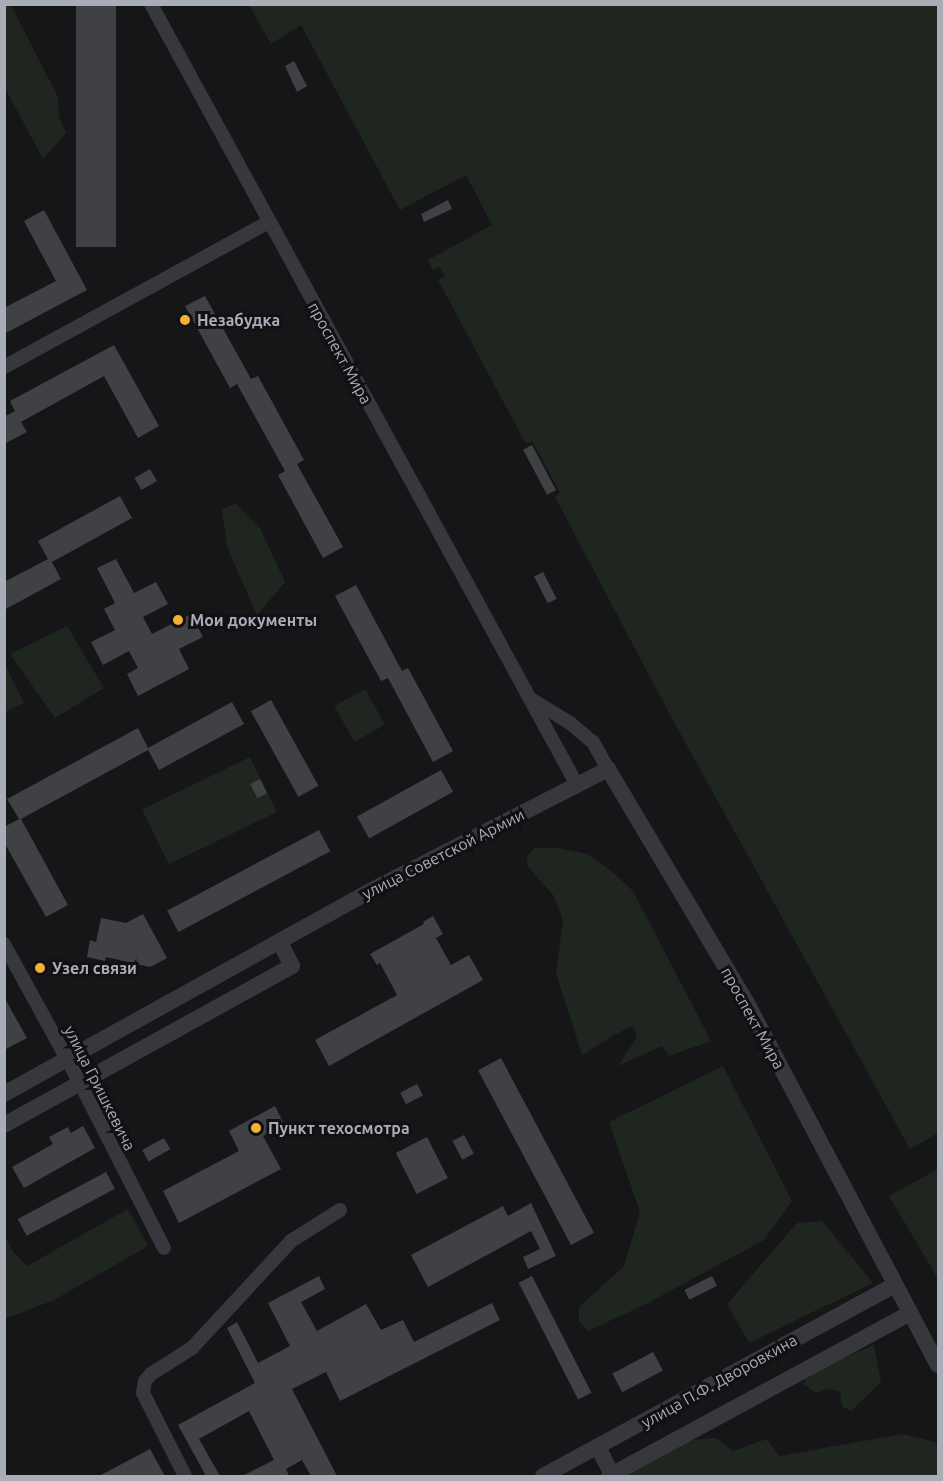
<!DOCTYPE html>
<html>
<head>
<meta charset="utf-8">
<style>
  body { margin:0 }
  #map { position:relative; width:943px; height:1481px; overflow:hidden; background:#161618; font-family:Ubuntu,sans-serif }
  div>[style] { position:absolute }
  [style*='--x'] { left:calc(var(--x)*1px); top:calc(var(--y)*1px); width:calc(var(--w)*1px); rotate:calc(var(--a)*1deg) }
  .green>* { inset:0; background:#1e261f; transform-origin:0 0 }
  .building>* { inset:0; background:#404145; transform-origin:0 0 }
  .minor>* { height:14px; margin:-7px; padding:0 7px; transform-origin:7px; border-radius:7px; background:#37383d }
  .tertiary>* { height:16px; margin:-8px; padding:0 8px; transform-origin:8px; border-radius:8px; background:#37383d }
  .dots>* { width:16px; height:16px; translate:-50% -50%; box-sizing:border-box; border:3px solid #111113; border-radius:50% }
  span { translate:-50% -50%; white-space:nowrap; text-align:center; line-height:1.15; -webkit-text-stroke:6px #111113; paint-order:stroke }
  .poi-label { font-size:16px; color:#a8adb8; font-weight:700 }
  .left { translate:0 -50%; text-align:left }
  .street-label { font-size:16px; color:#a8adb8 }
  .frame { position:absolute; inset:0; border:6px solid #a8adb8; pointer-events:none }
</style>
</head>
<body>
<div id="map">
  <div class="green">
    <i style="clip-path:polygon(4px 5px,11px 5px,58px 97px,59px 117px,66px 133px,43px 159px,5px 88px)"></i>
    <i style="clip-path:polygon(249px 5px,938px 5px,938px 1133px,910px 1149px,669px 713px,555px 497px,560px 493px,544px 463px,532px 441px,526px 444px,438px 280px,445px 276px,440px 267px,433px 270px,428px 260px,492px 225px,466px 175px,400px 210px,301px 25px,271px 44px)"></i>
    <i style="clip-path:polygon(235px 503px,260px 528px,285px 582px,257px 615px,227px 547px,222px 510px)"></i>
    <i style="clip-path:polygon(67px 626px,104px 688px,55px 718px,10px 654px)"></i>
    <i style="clip-path:polygon(4px 663px,24px 703px,5px 712px,4px 712px)"></i>
    <i style="left:365px;top:689px;width:41px;height:35px;rotate:61deg"></i>
    <i style="left:250px;top:757px;width:61px;height:120px;rotate:64deg"></i>
    <i style="clip-path:polygon(535px 848px,558px 848px,587px 854px,611px 871px,633px 891px,711px 1041px,669px 1056px,662px 1046px,618px 1066px,637px 1037px,633px 1026px,614px 1035px,582px 1055px,556px 973px,563px 921px,554px 896px,528px 867px,527px 856px)"></i>
    <i style="clip-path:polygon(723px 1066px,792px 1201px,764px 1240px,648px 1303px,588px 1331px,579px 1321px,579px 1307px,624px 1266px,640px 1212px,609px 1122px)"></i>
    <i style="clip-path:polygon(938px 1169px,938px 1279px,889px 1196px)"></i>
    <i style="clip-path:polygon(128px 1209px,148px 1246px,54px 1300px,5px 1319px,5px 1236px,13px 1252px,27px 1266px)"></i>
    <i style="clip-path:polygon(822px 1221px,873px 1283px,749px 1343px,727px 1304px,797px 1223px)"></i>
    <i style="clip-path:polygon(874px 1345px,881px 1382px,851px 1411px,842px 1406px,840px 1392px,828px 1389px,816px 1393px,803px 1384px,807px 1378px,841px 1359px)"></i>
    <i style="clip-path:polygon(903px 1434px,935px 1442px,938px 1449px,938px 1476px,620px 1476px,688px 1440px,716px 1438px,733px 1451px,767px 1439px,779px 1456px)"></i>
  </div>
  <div class="building">
    <i style="left:76px;top:4px;width:40px;height:243px"></i>
    <i style="clip-path:polygon(294px 61px,307px 86px,297px 92px,285px 66px)"></i>
    <i style="clip-path:polygon(448px 200px,452px 209px,424px 222px,421px 214px)"></i>
    <i style="clip-path:polygon(44px 210px,87px 290px,4px 334px,4px 308px,56px 281px,24px 221px)"></i>
    <i style="clip-path:polygon(205px 296px,251px 379px,258px 376px,304px 460px,297px 464px,343px 547px,323px 558px,278px 475px,285px 471px,237px 384px,230px 388px,185px 306px)"></i>
    <i style="clip-path:polygon(114px 345px,159px 426px,138px 438px,104px 376px,21px 422px,27px 432px,4px 444px,4px 417px,15px 411px,10px 401px)"></i>
    <i style="left:532px;top:445px;width:51px;height:10px;rotate:62deg"></i>
    <i style="left:150px;top:469px;width:14px;height:18px;rotate:60deg"></i>
    <i style="clip-path:polygon(120px 496px,132px 518px,52px 562px,61px 579px,4px 610px,4px 582px,48px 559px,38px 541px)"></i>
    <i style="clip-path:polygon(116px 559px,134px 593px,156px 582px,168px 604px,143px 617px,152px 634px,191px 614px,203px 637px,179px 649px,189px 669px,138px 696px,127px 674px,138px 668px,129px 651px,103px 665px,91px 642px,115px 630px,104px 609px,115px 603px,97px 568px)"></i>
    <i style="left:543px;top:572px;width:30px;height:10px;rotate:63deg"></i>
    <i style="clip-path:polygon(356px 585px,402px 671px,408px 668px,453px 751px,433px 762px,388px 678px,381px 681px,335px 596px)"></i>
    <i style="left:271px;top:700px;width:98px;height:23px;rotate:61deg"></i>
    <i style="clip-path:polygon(232px 702px,244px 724px,159px 770px,148px 750px,21px 819px,68px 905px,46px 917px,4px 842px,4px 827px,19px 819px,7px 799px,138px 728px,148px 748px)"></i>
    <i style="left:441px;top:770px;width:25px;height:96px;rotate:61deg"></i>
    <i style="left:260px;top:779px;width:16px;height:11px;rotate:63deg"></i>
    <i style="left:319px;top:830px;width:24px;height:172px;rotate:62deg"></i>
    <i style="clip-path:polygon(143px 914px,167px 958px,150px 967px,106px 957px,105px 961px,87px 957px,90px 940px,96px 942px,101px 918px,126px 923px)"></i>
    <i style="clip-path:polygon(433px 916px,443px 934px,436px 938px,451px 965px,469px 955px,483px 980px,329px 1066px,315px 1040px,397px 995px,380px 963px,377px 965px,370px 954px,424px 924px,423px 922px)"></i>
    <i style="clip-path:polygon(4px 997px,27px 1038px,4px 1050px)"></i>
    <i style="left:501px;top:1058px;width:198px;height:26px;rotate:62deg"></i>
    <i style="left:417px;top:1084px;width:13px;height:19px;rotate:63deg"></i>
    <i style="clip-path:polygon(275px 1106px,284px 1124px,263px 1136px,281px 1169px,179px 1223px,163px 1191px,239px 1151px,229px 1131px)"></i>
    <i style="clip-path:polygon(83px 1126px,95px 1148px,24px 1188px,12px 1167px,53px 1144px,49px 1137px,68px 1127px,71px 1133px)"></i>
    <i style="left:464px;top:1135px;width:21px;height:13px;rotate:62deg"></i>
    <i style="left:427px;top:1137px;width:46px;height:35px;rotate:63deg"></i>
    <i style="left:164px;top:1138px;width:13px;height:25px;rotate:61deg"></i>
    <i style="left:106px;top:1172px;width:19px;height:100px;rotate:62deg"></i>
    <i style="clip-path:polygon(531px 1203px,556px 1256px,528px 1269px,523px 1257px,540px 1249px,531px 1231px,428px 1287px,411px 1255px,503px 1206px,508px 1216px)"></i>
    <i style="clip-path:polygon(319px 1276px,325px 1289px,301px 1302px,317px 1331px,366px 1304px,381px 1330px,403px 1320px,414px 1342px,492px 1303px,500px 1320px,340px 1401px,326px 1372px,292px 1389px,337px 1476px,311px 1476px,302px 1460px,286px 1469px,289px 1476px,242px 1476px,274px 1460px,249px 1411px,199px 1439px,220px 1476px,206px 1476px,178px 1425px,255px 1383px,227px 1328px,237px 1322px,258px 1363px,290px 1346px,268px 1303px)"></i>
    <i style="left:532px;top:1276px;width:131px;height:15px;rotate:63deg"></i>
    <i style="left:712px;top:1276px;width:11px;height:31px;rotate:63deg"></i>
    <i style="left:653px;top:1352px;width:21px;height:46px;rotate:62deg"></i>
    <i style="clip-path:polygon(150px 1449px,165px 1476px,99px 1476px)"></i>
  </div>
  <div class="minor">
    <i style="--x:151;--y:4;--w:890;--a:61.39"></i>
    <i style="--x:4;--y:367;--w:302;--a:-28.7"></i>
    <i style="--x:534;--y:701;--w:42;--a:31.4"></i>
    <i style="--x:570;--y:723;--w:30;--a:40"></i>
    <i style="--x:593;--y:742;--w:31;--a:61"></i>
    <i style="--x:4;--y:944;--w:158;--a:61.3"></i>
    <i style="--x:80;--y:1083;--w:185;--a:63"></i>
    <i style="--x:185;--y:1476;--w:93;--a:-116.8"></i>
    <i style="--x:143;--y:1393;--w:12;--a:-81"></i>
    <i style="--x:145;--y:1381;--w:9;--a:-49"></i>
    <i style="--x:151;--y:1374;--w:49;--a:-32.4"></i>
    <i style="--x:192;--y:1348;--w:146;--a:-47.2"></i>
    <i style="--x:291;--y:1241;--w:58;--a:-32.3"></i>
  </div>
  <div class="tertiary">
    <i style="--x:4;--y:1094;--w:416;--a:-29"></i>
    <i style="--x:368;--y:892;--w:270;--a:-27.1"></i>
    <i style="--x:608;--y:769;--w:274;--a:59.3"></i>
    <i style="--x:748;--y:1005;--w:407;--a:62.2"></i>
    <i style="--x:4;--y:1125;--w:329;--a:-28.9"></i>
    <i style="--x:292;--y:966;--w:28;--a:-117"></i>
    <i style="--x:598;--y:1447;--w:31;--a:63"></i>
    <i style="--x:543;--y:1476;--w:400;--a:-28.5"></i>
    <i style="--x:609;--y:1476;--w:342;--a:-28.4"></i>
  </div>
  <div class="dots">
    <i style="left:185px;top:320px;background:#f2b134"></i>
    <i style="left:178px;top:620px;background:#f2b134"></i>
    <i style="left:40px;top:968px;background:#f2b134"></i>
    <i style="left:256px;top:1128px;background:#f2b134"></i>
  </div>
  <div class="poi-label">
    <span class="left" style="left:197px;top:320px">Незабудка</span>
    <span class="left" style="left:190px;top:620px">Мои документы</span>
    <span class="left" style="left:52px;top:968px">Узел связи</span>
    <span class="left" style="left:268px;top:1128px">Пункт техосмотра</span>
  </div>
  <div class="street-label">
    <span style="left:340px;top:353px;rotate:61deg">проспект Мира</span>
    <span style="left:443px;top:854px;rotate:-27deg">улица Советской Армии</span>
    <span style="left:753px;top:1018px;rotate:61deg">проспект Мира</span>
    <span style="left:100px;top:1088px;rotate:63deg">улица Гришкевича</span>
    <span style="left:719px;top:1381px;rotate:-29deg">улица П.Ф. Дворовкина</span>
  </div>
  <div class="frame"></div>
</div>
</body>
</html>
